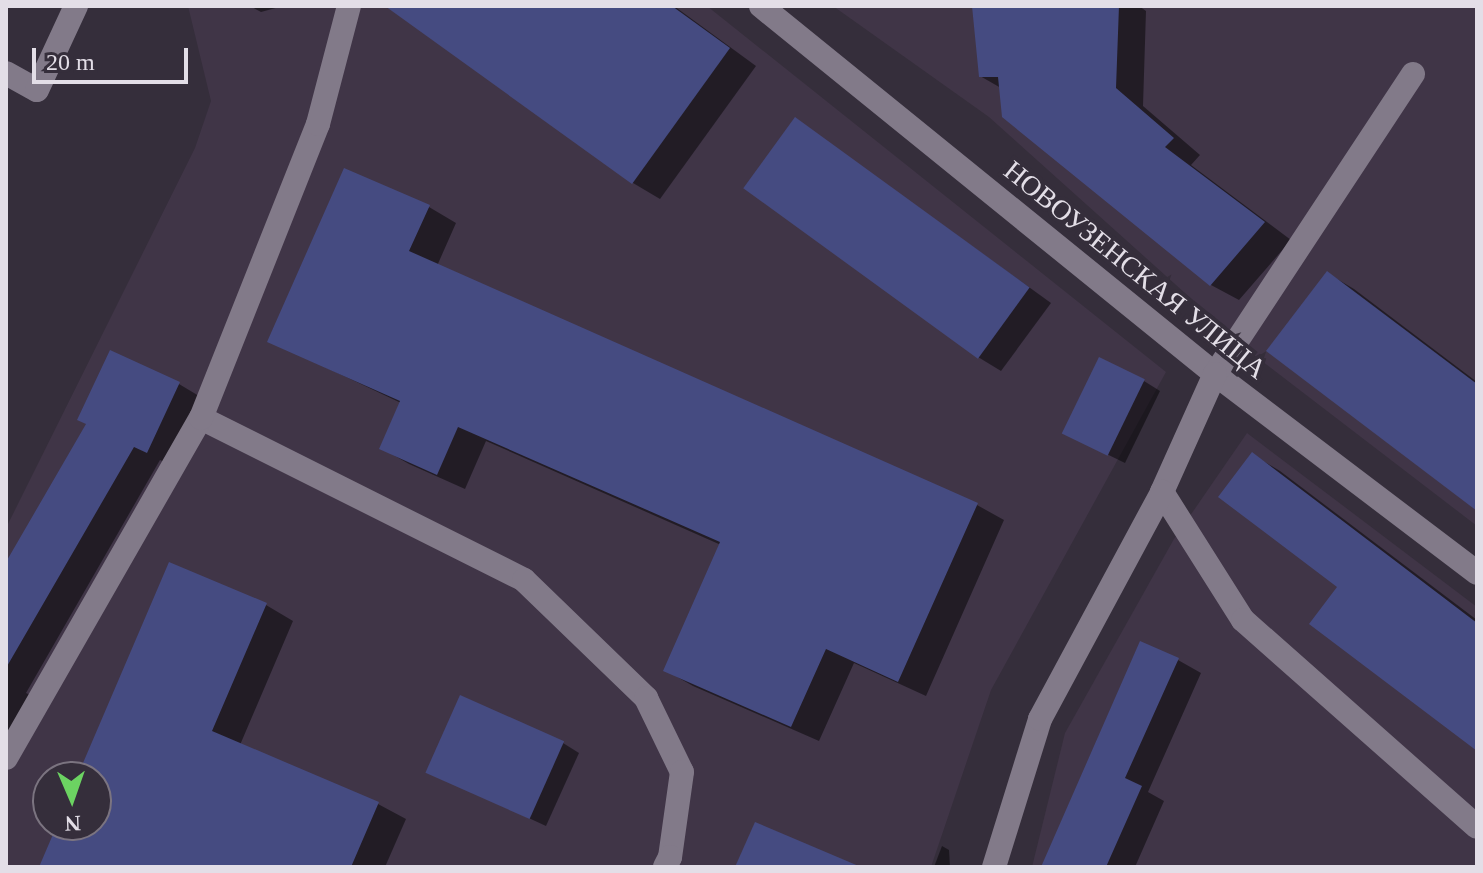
<!DOCTYPE html>
<html>
<head>
<meta charset="utf-8">
<style>
  body { margin:0 }
  #map { position:relative; width:1483px; height:873px; overflow:hidden; background:#352e3b; font-family:Georgia,serif }
  div>[style] { position:absolute }
  [style*='--x'] { left:calc(var(--x)*1px); top:calc(var(--y)*1px); width:calc(var(--w)*1px); rotate:calc(var(--a)*1deg) }
  .built>* { inset:0; background:#403547 }
  .shadow>* { inset:0; background:#0007 }
  .building>* { inset:0; background:#454b81; transform-origin:0 0 }
  .minor>* { height:24px; margin:-12px; padding:0 12px; transform-origin:12px; border-radius:12px; background:#827a89 }
  span { translate:-50% -50%; white-space:nowrap; text-align:center; line-height:1.15; -webkit-text-stroke:8px #352e3b; paint-order:stroke }
  .street-label { font-size:28px; color:#e3dee7 }
  .frame { position:absolute; inset:0; border:8px solid #e3dee7; pointer-events:none }
  .north { position:absolute; left:32px; top:761px; width:80px; height:80px; box-sizing:border-box; background:#352e3b; border:2px solid #7b7480; border-radius:50%; rotate:178deg; font-size:22px; font-weight:700; line-height:32px; text-align:center; color:#e3dee7 }
  .north::after { content:''; display:block; margin:auto; width:28px; height:36px; background:#6cd362; clip-path:polygon(50% 0,100% 100%,50% 72%,0 100%) }
  .scale { position:absolute; left:32px; top:48px; width:156px; height:36px; box-sizing:border-box; border:4px solid #e3dee7; border-top:0; padding-left:10px; font-size:24px; line-height:28px; white-space:nowrap; color:#e3dee7; -webkit-text-stroke:6px #352e3b; paint-order:stroke }
</style>
</head>
<body>
<div id="map">
  <div class="built">
    <i style="clip-path:polygon(evenodd,188px 6px,707px 6px,1166px 372px,991px 690px,931px 867px,6px 867px,6px 528px,195px 148px,211px 101px,188px 6px,48px 777px,96px 777px,96px 825px,48px 825px,48px 777px)"></i>
    <i style="clip-path:polygon(833px 6px,1477px 6px,1477px 526px,1254px 355px,989px 117px)"></i>
    <i style="clip-path:polygon(1247px 433px,1477px 607px,1477px 867px,1032px 867px,1065px 733px,1174px 539px)"></i>
  </div>
  <div class="shadow">
    <i style="clip-path:polygon(250px 6px,283px 6px,261px 12px)"></i>
    <i style="clip-path:polygon(402px 6px,674px 6px,756px 66px,660px 199px,633px 183px)"></i>
    <i style="clip-path:polygon(974px 6px,1139px 6px,1146px 11px,1143px 106px,1200px 155px,1191px 165px,1291px 240px,1239px 300px,1211px 285px,1001px 88px,980px 76px)"></i>
    <i style="clip-path:polygon(795px 119px,1051px 303px,1001px 371px,978px 357px)"></i>
    <i style="clip-path:polygon(429px 207px,456px 223px,437px 266px,977px 505px,1004px 520px,926px 696px,854px 663px,819px 741px,693px 686px,665px 670px,721px 545px,486px 441px,465px 489px,409px 464px,381px 448px,401px 403px,270px 341px)"></i>
    <i style="clip-path:polygon(1327px 273px,1354px 289px,1477px 382px,1477px 509px)"></i>
    <i style="clip-path:polygon(1144px 381px,1160px 391px,1125px 463px,1082px 442px)"></i>
    <i style="clip-path:polygon(179px 384px,204px 399px,173px 466px,160px 460px,26px 693px,30px 695px,6px 738px,6px 566px)"></i>
    <i style="clip-path:polygon(1253px 455px,1280px 471px,1477px 620px,1477px 749px,1340px 587px)"></i>
    <i style="clip-path:polygon(266px 605px,293px 621px,240px 745px,378px 804px,406px 819px,385px 867px,41px 867px,59px 825px,96px 825px,96px 777px,80px 777px)"></i>
    <i style="clip-path:polygon(1178px 660px,1201px 673px,1148px 792px,1164px 801px,1135px 867px,1043px 867px)"></i>
    <i style="clip-path:polygon(563px 743px,579px 753px,546px 826px,428px 772px)"></i>
    <i style="clip-path:polygon(942px 846px,949px 850px,950px 867px,934px 867px)"></i>
  </div>
  <div class="building">
    <i style="clip-path:polygon(385px 6px,672px 6px,730px 48px,632px 184px)"></i>
    <i style="clip-path:polygon(972px 6px,1119px 6px,1116px 88px,1174px 138px,1165px 147px,1265px 222px,1210px 286px,1002px 117px,998px 77px,979px 77px)"></i>
    <i style="left:795px;top:117px;width:290px;height:88px;rotate:36deg"></i>
    <i style="clip-path:polygon(344px 168px,430px 205px,409px 251px,978px 503px,898px 682px,826px 649px,791px 727px,663px 671px,720px 542px,458px 427px,437px 475px,379px 449px,400px 401px,267px 342px)"></i>
    <i style="clip-path:polygon(1327px 271px,1477px 384px,1477px 511px,1266px 351px)"></i>
    <i style="clip-path:polygon(110px 350px,180px 382px,147px 453px,134px 447px,6px 668px,6px 562px,86px 424px,77px 420px)"></i>
    <i style="left:1099px;top:357px;width:51px;height:85px;rotate:26deg"></i>
    <i style="clip-path:polygon(1252px 452px,1477px 623px,1477px 751px,1309px 624px,1337px 587px,1218px 497px)"></i>
    <i style="clip-path:polygon(169px 562px,267px 603px,212px 731px,379px 802px,351px 867px,39px 867px,57px 825px,96px 825px,96px 777px,77px 777px)"></i>
    <i style="clip-path:polygon(1140px 641px,1179px 658px,1125px 778px,1142px 786px,1106px 867px,1041px 867px)"></i>
    <i style="left:460px;top:695px;width:114px;height:85px;rotate:24deg"></i>
    <i style="clip-path:polygon(755px 822px,861px 867px,735px 867px)"></i>
  </div>
  <div class="minor">
    <i style="--x:761;--y:6;--w:584;--a:39.03"></i>
    <i style="--x:1215;--y:374;--w:329;--a:37.2"></i>
    <i style="--x:6;--y:73;--w:35;--a:29"></i>
    <i style="--x:37;--y:90;--w:93;--a:-65.1"></i>
    <i style="--x:1413;--y:74;--w:359;--a:123.4"></i>
    <i style="--x:1215;--y:374;--w:129;--a:114.2"></i>
    <i style="--x:1162;--y:492;--w:151;--a:57.7"></i>
    <i style="--x:1243;--y:620;--w:312;--a:41.5"></i>
    <i style="--x:201;--y:418;--w:361;--a:26.6"></i>
    <i style="--x:524;--y:580;--w:170;--a:44"></i>
    <i style="--x:646;--y:698;--w:82;--a:64.1"></i>
    <i style="--x:682;--y:772;--w:86;--a:98"></i>
    <i style="--x:670;--y:857;--w:11;--a:117"></i>
    <i style="--x:6;--y:758;--w:392;--a:-60.2"></i>
    <i style="--x:201;--y:418;--w:316;--a:-68.3"></i>
    <i style="--x:318;--y:124;--w:122;--a:-75.3"></i>
    <i style="--x:994;--y:867;--w:155;--a:-72.7"></i>
    <i style="--x:1040;--y:719;--w:258;--a:-61.7"></i>
  </div>
  <div class="street-label">
    <span style="left:1135px;top:270px;rotate:39deg">НОВОУЗЕНСКАЯ УЛИЦА</span>
  </div>
  <div class="frame"></div>
  <div class="north">N</div>
  <div class="scale">20 m</div>
</div>
</body>
</html>
